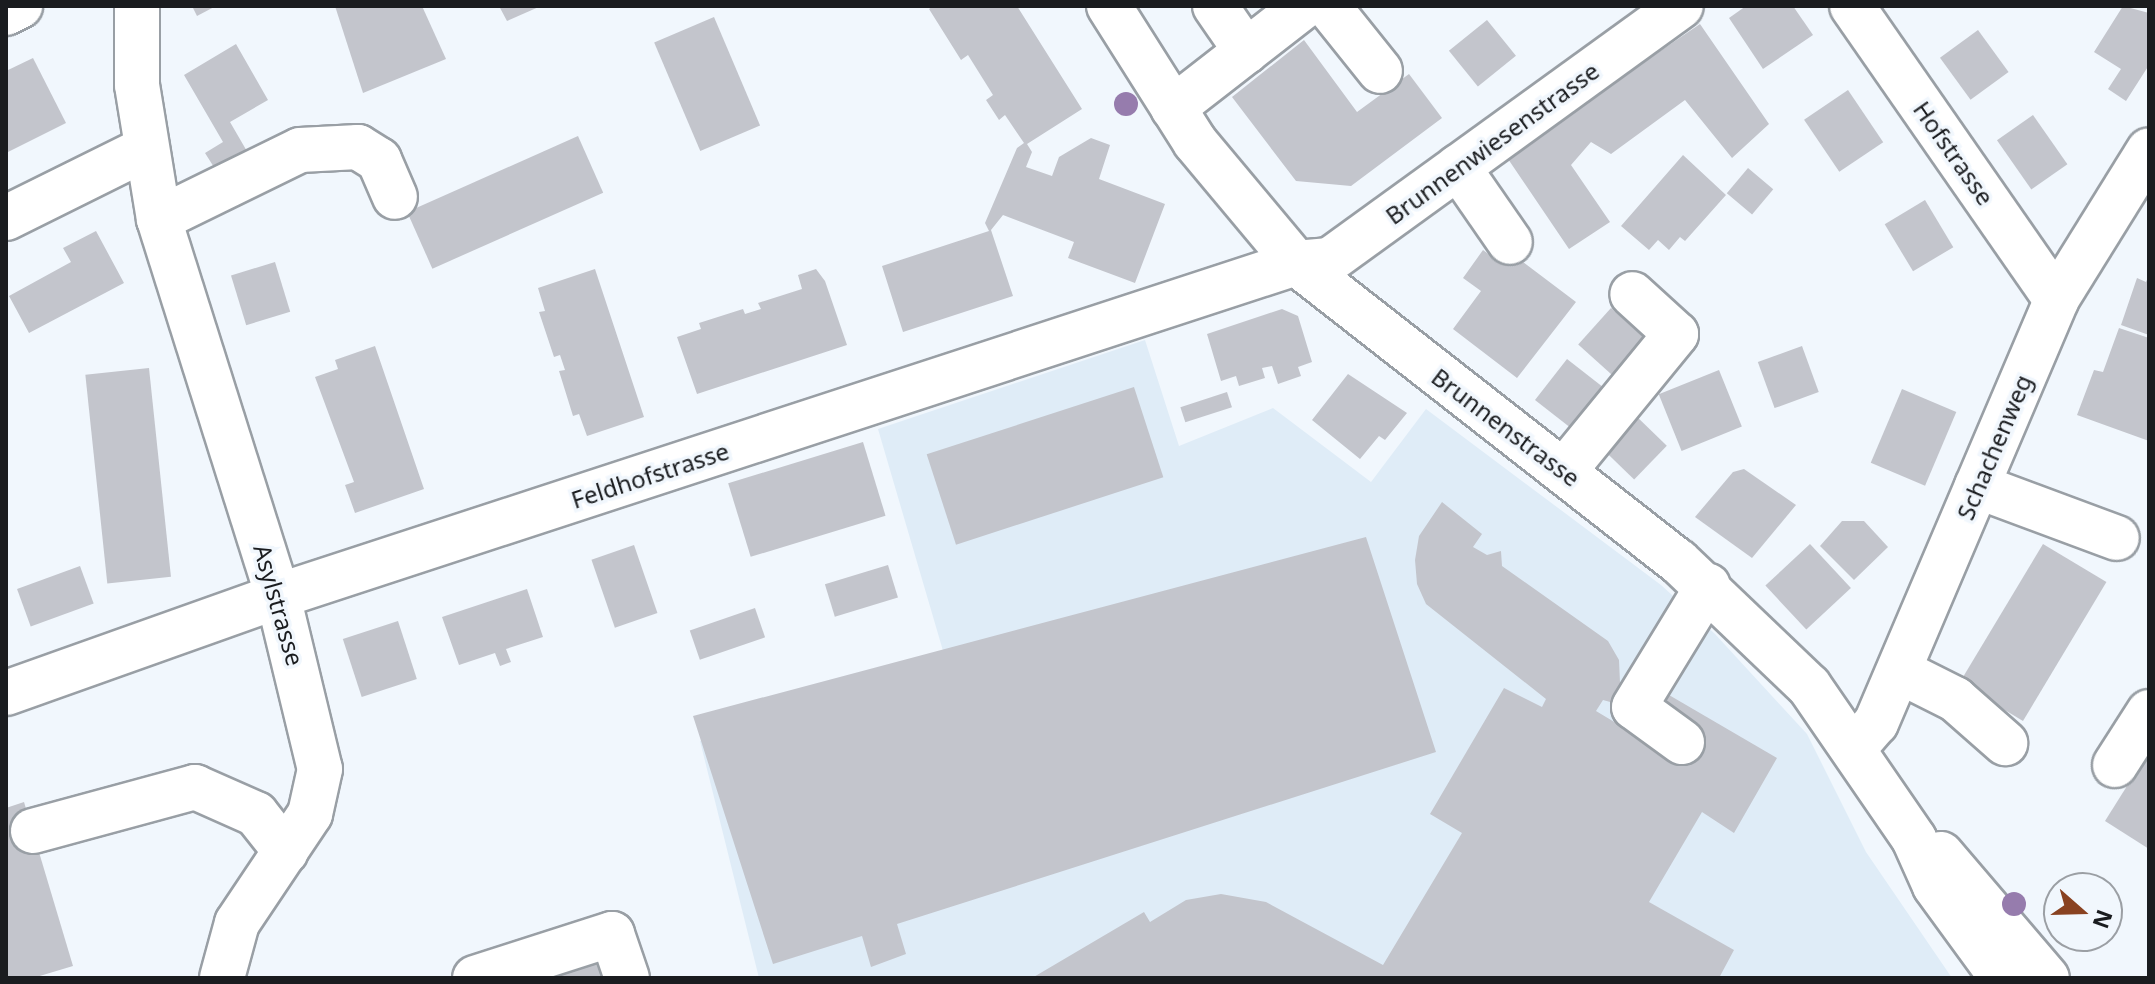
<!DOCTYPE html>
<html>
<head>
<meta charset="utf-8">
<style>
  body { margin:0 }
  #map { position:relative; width:2155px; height:984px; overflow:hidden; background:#f1f7fd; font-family:"Noto Sans",sans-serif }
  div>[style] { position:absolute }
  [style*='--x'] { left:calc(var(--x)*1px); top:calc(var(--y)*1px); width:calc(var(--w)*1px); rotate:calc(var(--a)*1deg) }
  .built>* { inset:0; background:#dfecf7 }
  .building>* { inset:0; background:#c3c5cc; transform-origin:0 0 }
  .roads { filter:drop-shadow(2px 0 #999fa5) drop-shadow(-2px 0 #999fa5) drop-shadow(0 2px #999fa5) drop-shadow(0 -2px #999fa5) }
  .minor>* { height:44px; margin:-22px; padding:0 22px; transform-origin:22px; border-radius:22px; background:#fff }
  .major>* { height:44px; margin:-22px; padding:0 22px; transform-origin:22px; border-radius:22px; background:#fff }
  .trees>* { width:24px; height:24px; margin:-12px; border-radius:50%; background:#967cad }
  span { translate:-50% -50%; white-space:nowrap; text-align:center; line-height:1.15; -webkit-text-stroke:7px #f1f7fd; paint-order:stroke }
  .street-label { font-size:24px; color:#1a1c1f }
  .frame { position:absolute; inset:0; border:8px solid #1a1c1f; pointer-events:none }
  .north { position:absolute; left:2043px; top:872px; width:80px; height:80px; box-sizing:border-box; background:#f1f7fd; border:2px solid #9b9fa4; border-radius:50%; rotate:110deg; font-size:22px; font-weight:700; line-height:32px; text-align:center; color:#1a1c1f }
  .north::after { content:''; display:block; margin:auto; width:28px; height:36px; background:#894221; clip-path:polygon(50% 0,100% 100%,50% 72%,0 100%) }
</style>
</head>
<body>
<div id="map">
  <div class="built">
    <i style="clip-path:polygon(1145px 340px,1179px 446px,1273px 408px,1371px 482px,1426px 409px,1661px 585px,1715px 634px,1807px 734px,1866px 852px,1952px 978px,759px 978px,700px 741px,946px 661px,878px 429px)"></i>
  </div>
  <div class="building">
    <i style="clip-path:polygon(192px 6px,216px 6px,197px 16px)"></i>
    <i style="clip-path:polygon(335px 6px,422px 6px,446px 59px,363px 93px)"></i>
    <i style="clip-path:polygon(499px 6px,541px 6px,507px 21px)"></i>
    <i style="clip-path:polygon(933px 6px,1017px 6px,1082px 109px,1027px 144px,1032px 152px,1026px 167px,1052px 176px,1059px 157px,1091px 138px,1110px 145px,1099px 179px,1165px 204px,1135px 283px,1068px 258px,1074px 242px,1003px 215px,991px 230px,1013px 296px,903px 332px,882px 266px,989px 231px,985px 223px,1017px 148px,1024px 143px,1005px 115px,999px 120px,986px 100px,993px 95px,968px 55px,961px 60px,929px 9px)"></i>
    <i style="clip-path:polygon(1746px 6px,1793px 6px,1813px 35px,1763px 69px,1729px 18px)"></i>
    <i style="clip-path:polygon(2123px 6px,2149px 13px,2149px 65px,2126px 101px,2108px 89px,2121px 69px,2094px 52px)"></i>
    <i style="left:714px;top:17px;width:118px;height:65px;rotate:67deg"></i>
    <i style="left:1487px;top:20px;width:46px;height:49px;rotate:51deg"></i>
    <i style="clip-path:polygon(1700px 24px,1769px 124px,1732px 158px,1685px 100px,1611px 154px,1591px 142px,1571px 165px,1610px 222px,1569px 249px,1506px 156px)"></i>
    <i style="left:1978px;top:30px;width:52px;height:47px;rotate:54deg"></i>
    <i style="clip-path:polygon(1304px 40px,1357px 112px,1409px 74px,1442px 118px,1351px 186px,1296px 181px,1232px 97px)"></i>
    <i style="clip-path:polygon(236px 44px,268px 100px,230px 122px,248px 153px,217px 172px,205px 153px,223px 142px,184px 75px)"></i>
    <i style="clip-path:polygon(33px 58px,66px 123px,6px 153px,6px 71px)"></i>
    <i style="left:1848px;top:90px;width:63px;height:53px;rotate:56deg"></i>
    <i style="left:2033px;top:115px;width:60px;height:44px;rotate:55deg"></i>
    <i style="left:578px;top:136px;width:62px;height:187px;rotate:66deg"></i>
    <i style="clip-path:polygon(1683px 155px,1726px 195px,1685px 241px,1680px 237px,1669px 250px,1658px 240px,1649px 250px,1621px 226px)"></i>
    <i style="left:1748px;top:168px;width:33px;height:33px;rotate:40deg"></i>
    <i style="left:1925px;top:200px;width:55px;height:47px;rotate:59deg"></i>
    <i style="clip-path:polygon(96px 231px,124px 283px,29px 333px,9px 296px,71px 262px,63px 248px)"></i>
    <i style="clip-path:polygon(1483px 250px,1502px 264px,1511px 253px,1576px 302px,1517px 378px,1453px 329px,1481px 291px,1463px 278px)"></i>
    <i style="left:275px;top:262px;width:52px;height:46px;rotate:73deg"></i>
    <i style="clip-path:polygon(595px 269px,644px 417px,587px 436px,579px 414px,573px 416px,559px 371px,565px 370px,560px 355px,554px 357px,539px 312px,545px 311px,538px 288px)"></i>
    <i style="clip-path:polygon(816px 269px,825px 281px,847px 345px,697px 394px,677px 337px,701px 329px,699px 323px,743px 309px,745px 314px,761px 309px,758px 303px,802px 289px,798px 275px)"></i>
    <i style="clip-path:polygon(2149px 275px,2149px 335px,2121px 325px,2137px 278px,2146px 282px)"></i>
    <i style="left:1611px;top:308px;width:52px;height:49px;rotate:42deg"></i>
    <i style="clip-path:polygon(1282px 309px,1298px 316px,1312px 362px,1298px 367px,1301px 376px,1278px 384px,1272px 366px,1262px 368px,1265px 378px,1239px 386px,1236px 376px,1221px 381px,1207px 334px)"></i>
    <i style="clip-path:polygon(2119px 328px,2149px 338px,2149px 441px,2077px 415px,2094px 370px,2103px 372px)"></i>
    <i style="clip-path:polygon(375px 346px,424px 489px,355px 513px,345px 485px,354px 482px,315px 377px,338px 369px,335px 360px)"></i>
    <i style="left:1802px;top:346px;width:49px;height:47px;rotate:70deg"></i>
    <i style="left:1567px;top:359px;width:50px;height:52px;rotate:38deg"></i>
    <i style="left:149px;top:368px;width:210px;height:64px;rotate:84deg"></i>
    <i style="left:1719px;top:370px;width:61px;height:65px;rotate:68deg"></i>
    <i style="clip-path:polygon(1348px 374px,1407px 413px,1385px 440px,1379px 436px,1360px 459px,1312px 420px)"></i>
    <i style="left:1134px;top:387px;width:95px;height:218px;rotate:72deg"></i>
    <i style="left:1902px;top:389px;width:59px;height:80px;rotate:23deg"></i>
    <i style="left:1227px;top:392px;width:16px;height:49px;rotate:72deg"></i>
    <i style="left:1633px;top:413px;width:47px;height:47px;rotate:44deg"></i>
    <i style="left:863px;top:442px;width:77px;height:141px;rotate:73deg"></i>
    <i style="clip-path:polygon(1744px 469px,1796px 505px,1752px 558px,1695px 517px,1733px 472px)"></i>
    <i style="clip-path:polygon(1442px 502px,1482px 534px,1473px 547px,1487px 555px,1501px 551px,1502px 566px,1608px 641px,1619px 660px,1621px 705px,1603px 700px,1596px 711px,1621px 726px,1645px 681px,1777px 758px,1734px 833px,1702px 812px,1649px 902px,1734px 950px,1719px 978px,1032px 978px,1144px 912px,1150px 922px,1186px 900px,1221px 894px,1266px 902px,1383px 965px,1462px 833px,1430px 814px,1504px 688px,1542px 707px,1546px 699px,1426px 604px,1417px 584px,1415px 560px,1419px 536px)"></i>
    <i style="clip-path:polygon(1842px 521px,1864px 521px,1888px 547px,1854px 580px,1820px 546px)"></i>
    <i style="clip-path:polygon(1366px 537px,1436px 752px,897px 924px,906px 954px,871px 967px,862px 936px,773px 964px,693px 716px)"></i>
    <i style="left:1810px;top:544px;width:60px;height:61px;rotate:47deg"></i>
    <i style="left:2043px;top:544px;width:74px;height:162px;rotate:31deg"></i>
    <i style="left:634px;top:545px;width:72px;height:45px;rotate:71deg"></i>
    <i style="left:888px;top:565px;width:34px;height:66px;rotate:73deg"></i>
    <i style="left:80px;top:566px;width:40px;height:67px;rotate:70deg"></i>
    <i style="clip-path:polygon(527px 589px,543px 637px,506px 649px,511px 662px,500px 666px,495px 653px,459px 665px,442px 617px)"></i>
    <i style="left:755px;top:608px;width:31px;height:69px;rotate:71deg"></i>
    <i style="left:398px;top:621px;width:61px;height:58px;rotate:72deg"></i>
    <i style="clip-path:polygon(2149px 751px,2149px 849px,2105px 821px)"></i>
    <i style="clip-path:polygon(24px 802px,73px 966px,33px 978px,6px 978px,6px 808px)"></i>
    <i style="clip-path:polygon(603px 954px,611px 978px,532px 978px)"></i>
  </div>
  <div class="roads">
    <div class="minor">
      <i style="--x:137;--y:6;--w:79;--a:90"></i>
      <i style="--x:137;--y:85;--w:136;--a:80.7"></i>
      <i style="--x:159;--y:219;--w:395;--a:72.5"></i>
      <i style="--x:278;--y:596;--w:178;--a:76.4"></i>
      <i style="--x:320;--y:769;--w:46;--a:102.5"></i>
      <i style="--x:310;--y:814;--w:131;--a:123.8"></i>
      <i style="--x:237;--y:923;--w:57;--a:105.3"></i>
      <i style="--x:1215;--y:6;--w:55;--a:55.4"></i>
      <i style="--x:1328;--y:6;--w:83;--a:51.3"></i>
      <i style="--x:1852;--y:6;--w:358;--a:55.2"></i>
      <i style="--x:6;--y:13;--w:16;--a:-27"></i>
      <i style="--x:1173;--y:108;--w:166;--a:-37.9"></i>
      <i style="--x:1458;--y:167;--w:91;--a:55.3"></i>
      <i style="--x:6;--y:218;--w:155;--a:-26.4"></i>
      <i style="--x:159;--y:219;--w:157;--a:-26.1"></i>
      <i style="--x:300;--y:150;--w:58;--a:-3"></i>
      <i style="--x:358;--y:147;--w:25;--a:32"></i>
      <i style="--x:379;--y:160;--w:40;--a:66.6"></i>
      <i style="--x:1564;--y:471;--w:177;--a:-50.7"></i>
      <i style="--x:1676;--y:334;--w:59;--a:-137.7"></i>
      <i style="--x:1977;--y:486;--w:149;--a:20.4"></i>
      <i style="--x:1899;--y:671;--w:63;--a:26.6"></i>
      <i style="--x:1955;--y:699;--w:67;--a:41.3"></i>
      <i style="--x:6;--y:693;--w:289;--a:-19.6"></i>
      <i style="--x:278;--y:596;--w:1071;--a:-18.11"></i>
      <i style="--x:1296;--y:263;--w:34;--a:-5"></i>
      <i style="--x:1330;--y:260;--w:433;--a:-35.9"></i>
      <i style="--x:1682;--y:742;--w:59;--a:-143.9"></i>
      <i style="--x:1634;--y:707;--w:142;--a:-58.6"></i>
      <i style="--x:1853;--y:749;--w:35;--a:-49"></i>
      <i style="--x:1876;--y:723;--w:460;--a:-66.9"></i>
      <i style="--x:2056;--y:300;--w:176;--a:-58.2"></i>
      <i style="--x:2115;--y:765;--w:63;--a:-57.3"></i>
      <i style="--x:33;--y:831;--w:168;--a:-15.2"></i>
      <i style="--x:195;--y:787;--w:67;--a:23.9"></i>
      <i style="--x:256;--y:814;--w:48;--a:51.7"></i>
      <i style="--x:475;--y:978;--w:144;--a:-17.8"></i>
      <i style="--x:612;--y:934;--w:46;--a:71.2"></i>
    </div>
    <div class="major">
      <i style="--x:1109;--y:6;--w:161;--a:57.7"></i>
      <i style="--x:1195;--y:142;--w:158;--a:50.1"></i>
      <i style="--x:1296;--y:263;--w:484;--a:38"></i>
      <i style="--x:1678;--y:561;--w:181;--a:43.7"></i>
      <i style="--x:1809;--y:686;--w:186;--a:55.5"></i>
      <i style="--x:1914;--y:839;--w:51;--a:65.9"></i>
      <i style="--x:1935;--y:886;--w:114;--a:53.9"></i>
      <i style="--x:1941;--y:854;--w:163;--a:49.5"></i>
    </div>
  </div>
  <div class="trees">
    <i style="left:1126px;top:104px"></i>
    <i style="left:2014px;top:904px"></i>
  </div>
  <div class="street-label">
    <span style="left:1492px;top:143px;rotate:-36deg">Brunnenwiesenstrasse</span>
    <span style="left:1954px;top:153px;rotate:55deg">Hofstrasse</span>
    <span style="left:1506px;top:427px;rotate:37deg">Brunnenstrasse</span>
    <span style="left:1994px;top:447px;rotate:-67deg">Schachenweg</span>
    <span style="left:650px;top:475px;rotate:-18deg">Feldhofstrasse</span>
    <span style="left:279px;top:605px;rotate:74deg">Asylstrasse</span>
  </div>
  <div class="frame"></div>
  <div class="north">N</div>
</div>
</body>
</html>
